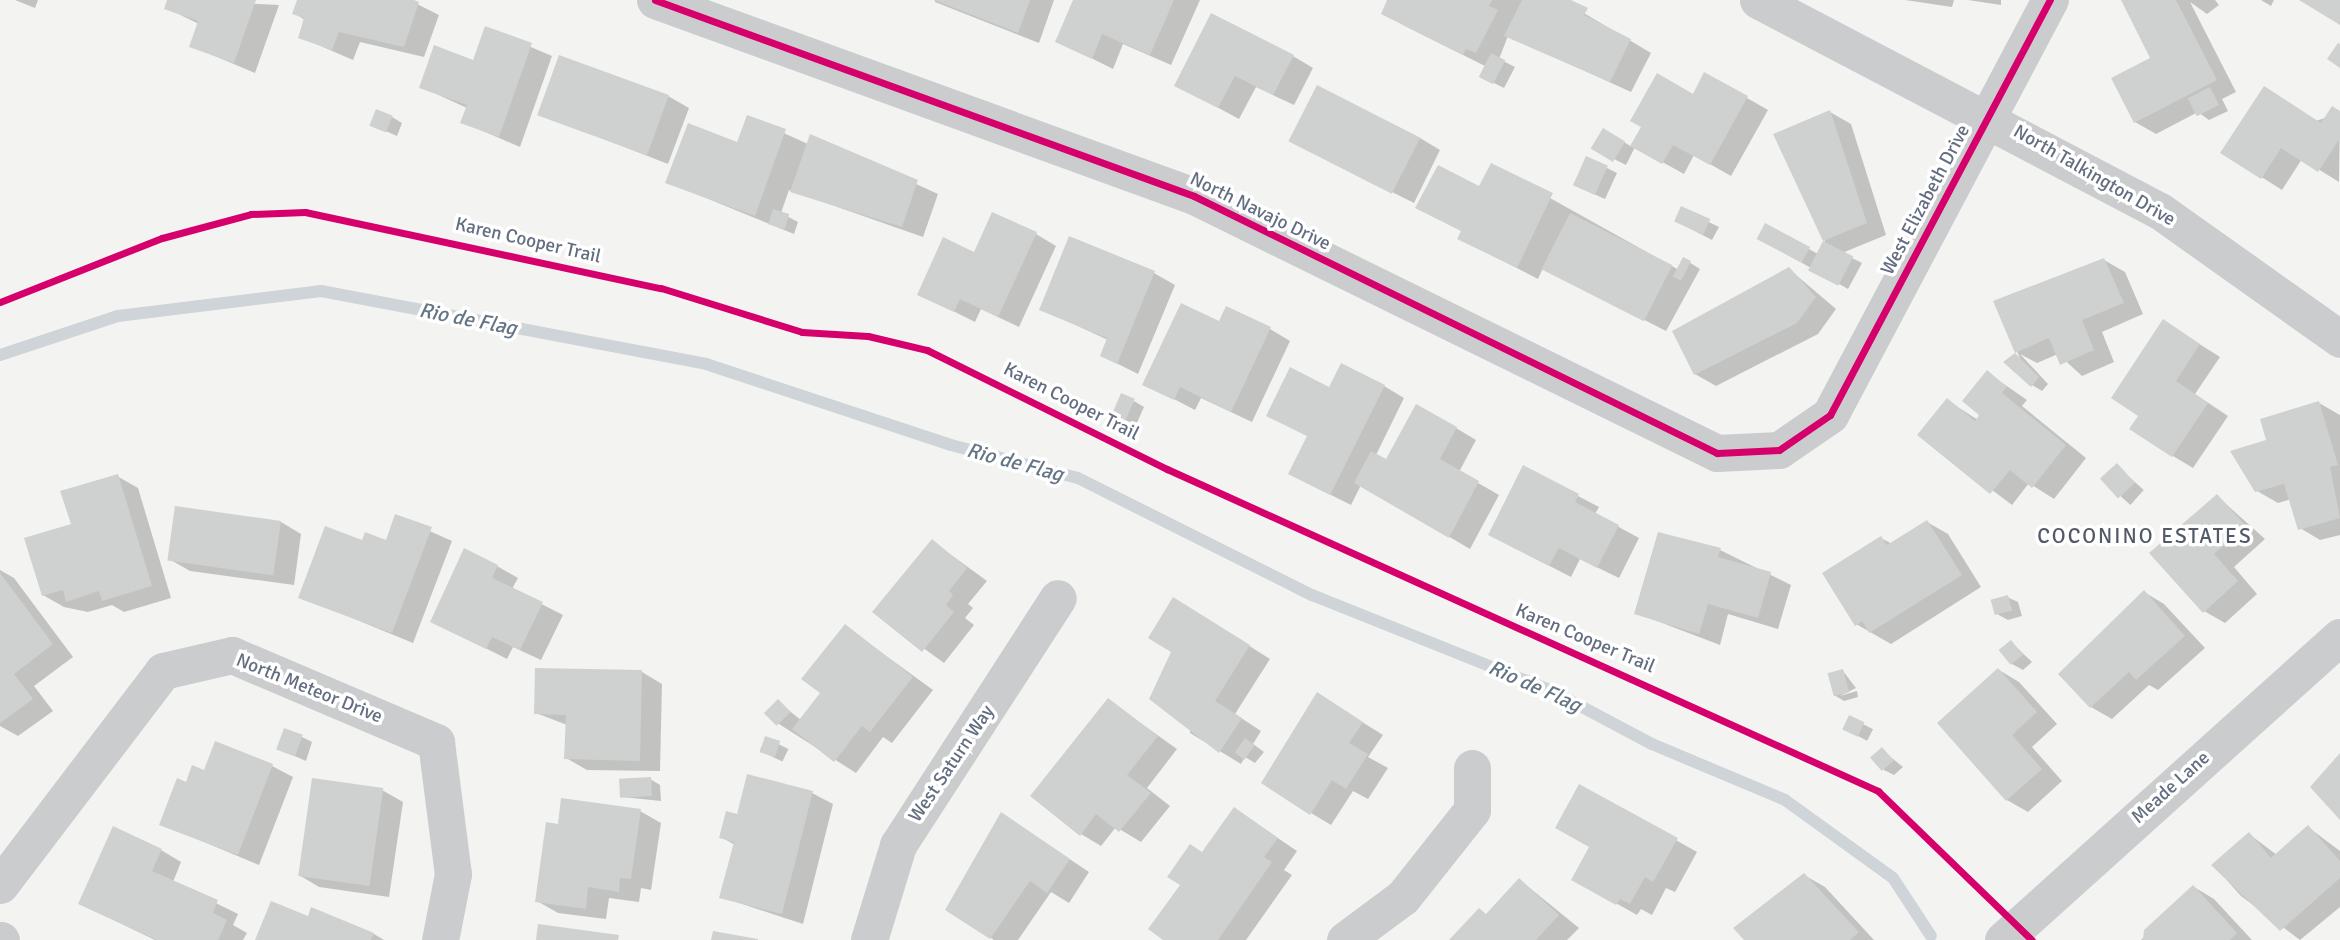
<!DOCTYPE html>
<html>
<head>
<meta charset="utf-8">
<style>
  body { margin:0 }
  #map { position:relative; width:2340px; height:940px; overflow:hidden; background:#f3f4f2; font-family:Signika,sans-serif }
  div>[style] { position:absolute }
  [style*='--x'] { left:calc(var(--x)*1px); top:calc(var(--y)*1px); width:calc(var(--w)*1px); rotate:calc(var(--a)*1deg) }
  .shadow>* { inset:0; background:#0003; transform-origin:0 0 }
  .stream>* { height:12px; margin:-6px; padding:0 6px; transform-origin:6px; border-radius:6px; background:#cfd4d8 }
  .building>* { inset:0; background:#cfd0d0; transform-origin:0 0 }
  .street>* { height:37px; margin:-18.5px; padding:0 18.5px; transform-origin:18.5px; border-radius:18.5px; background:#cbcccd }
  .cycleway>* { height:7px; margin:-3.5px; padding:0 3.5px; transform-origin:3.5px; border-radius:3.5px; background:#d6006c }
  span { translate:-50% -50%; white-space:nowrap; text-align:center; line-height:1.15; -webkit-text-stroke:7px #fff; paint-order:stroke }
  .street-label { font-size:19px; color:#646e81 }
  .water-label { font-size:21px; color:#647685; font-style:italic }
  .neighbourhood-label { font-size:21px; color:#525967; letter-spacing:2px }
</style>
</head>
<body>
<div id="map">
  <div class="shadow">
    <i style="clip-path:polygon(15px 0,38px 0,35px 8px)"></i>
    <i style="clip-path:polygon(169px 0,279px 5px,255px 73px,191px 46px,199px 24px,166px 8px)"></i>
    <i style="clip-path:polygon(298px 0,409px 0,439px 15px,424px 57px,360px 42px,353px 60px,300px 37px,305px 20px,294px 13px)"></i>
    <i style="clip-path:polygon(1054px 0,1039px 43px,935px 2px,935px 0)"></i>
    <i style="clip-path:polygon(1075px 0,1200px 0,1171px 65px,1123px 44px,1113px 69px,1057px 41px)"></i>
    <i style="clip-path:polygon(1389px 0,1562px 0,1651px 53px,1631px 92px,1508px 36px,1499px 59px,1515px 67px,1504px 88px,1492px 82px,1487px 67px,1403px 25px)"></i>
    <i style="clip-path:polygon(1905px 0,1954px 0,1952px 7px)"></i>
    <i style="clip-path:polygon(1968px 0,2001px 0,2001px 5px)"></i>
    <i style="clip-path:polygon(2123px 0,2215px 0,2219px 5px,2207px 14px,2190px 2px,2236px 92px,2222px 99px,2228px 111px,2209px 120px,2198px 112px,2156px 134px,2135px 122px,2153px 59px)"></i>
    <i style="clip-path:polygon(2261px 0,2274px 0,2271px 6px)"></i>
    <i style="clip-path:polygon(486px 28px,552px 56px,520px 147px,462px 122px,467px 108px,421px 87px,474px 62px)"></i>
    <i style="clip-path:polygon(1293px 56px,1313px 68px,1294px 105px,1256px 87px,1239px 119px,1176px 85px)"></i>
    <i style="clip-path:polygon(1705px 74px,1768px 110px,1731px 176px,1694px 155px,1684px 174px,1635px 147px,1626px 165px,1604px 154px,1604px 130px,1632px 147px,1693px 96px)"></i>
    <i style="clip-path:polygon(668px 96px,689px 108px,668px 164px,540px 114px)"></i>
    <i style="clip-path:polygon(1830px 112px,1851px 124px,1886px 235px,1842px 253px,1862px 263px,1848px 289px,1758px 238px,1765px 225px,1818px 254px,1825px 241px,1775px 135px)"></i>
    <i style="clip-path:polygon(2340px 113px,2339px 182px,2302px 159px,2282px 190px,2222px 152px)"></i>
    <i style="clip-path:polygon(392px 117px,402px 123px,397px 136px,372px 125px)"></i>
    <i style="clip-path:polygon(748px 117px,808px 144px,811px 136px,938px 194px,923px 237px,789px 190px,781px 213px,798px 222px,794px 234px,667px 182px,738px 144px)"></i>
    <i style="clip-path:polygon(1420px 138px,1440px 150px,1414px 203px,1312px 152px)"></i>
    <i style="clip-path:polygon(1491px 165px,1679px 270px,1684px 259px,1700px 269px,1666px 331px,1543px 268px,1538px 279px,1460px 239px)"></i>
    <i style="clip-path:polygon(1607px 168px,1617px 173px,1605px 199px,1585px 190px)"></i>
    <i style="clip-path:polygon(1682px 209px,1719px 227px,1712px 240px,1685px 226px)"></i>
    <i style="clip-path:polygon(1036px 234px,1056px 246px,1019px 327px,981px 309px,975px 322px,919px 294px,974px 254px)"></i>
    <i style="clip-path:polygon(2104px 260px,2125px 272px,2143px 314px,2102px 332px,2114px 362px,2082px 376px,2058px 354px,2037px 363px,2020px 354px,2048px 384px,2042px 391px,2032px 385px,1995px 302px)"></i>
    <i style="clip-path:polygon(1789px 269px,1836px 309px,1818px 334px,1716px 386px,1695px 374px)"></i>
    <i style="clip-path:polygon(1154px 273px,1175px 285px,1138px 374px,1102px 356px,1108px 340px,1041px 309px)"></i>
    <i style="clip-path:polygon(2163px 321px,2220px 357px,2195px 394px,2228px 416px,2193px 468px,2173px 456px,2140px 415px)"></i>
    <i style="clip-path:polygon(1220px 323px,1270px 329px,1290px 341px,1252px 422px,1201px 398px,1195px 410px,1145px 384px)"></i>
    <i style="clip-path:polygon(1988px 373px,2027px 400px,2022px 406px,2086px 458px,2054px 499px,2029px 483px,2012px 505px,1919px 435px,1947px 400px,1978px 420px)"></i>
    <i style="clip-path:polygon(1384px 386px,1404px 398px,1376px 455px,1387px 461px,1456px 428px,1476px 440px,1459px 472px,1499px 495px,1470px 549px,1361px 485px,1351px 505px,1311px 485px,1309px 437px,1268px 415px,1330px 389px)"></i>
    <i style="clip-path:polygon(1134px 401px,1144px 407px,1136px 425px,1123px 419px)"></i>
    <i style="clip-path:polygon(2319px 403px,2340px 415px,2340px 535px,2320px 540px,2300px 528px,2291px 499px,2278px 503px,2257px 491px,2268px 441px)"></i>
    <i style="left:2117px;top:466px;width:36px;height:20px;rotate:42deg"></i>
    <i style="clip-path:polygon(117px 476px,138px 488px,171px 598px,124px 612px,112px 605px,88px 612px,64px 607px,43px 595px,73px 525px)"></i>
    <i style="clip-path:polygon(1578px 496px,1599px 507px,1595px 514px,1639px 538px,1619px 578px,1580px 559px,1571px 577px,1511px 546px)"></i>
    <i style="clip-path:polygon(2217px 496px,2265px 539px,2234px 567px,2257px 594px,2225px 623px,2204px 611px)"></i>
    <i style="clip-path:polygon(396px 516px,452px 541px,413px 643px,301px 597px,363px 542px,387px 542px)"></i>
    <i style="clip-path:polygon(281px 522px,301px 534px,294px 585px,190px 571px,169px 559px)"></i>
    <i style="clip-path:polygon(1927px 522px,1948px 534px,1981px 587px,1891px 644px,1856px 624px,1881px 538px,1892px 544px)"></i>
    <i style="clip-path:polygon(932px 541px,987px 581px,968px 604px,973px 608px,965px 618px,974px 625px,944px 663px,874px 612px)"></i>
    <i style="clip-path:polygon(1720px 550px,1791px 585px,1778px 629px,1728px 614px,1720px 645px,1636px 613px)"></i>
    <i style="clip-path:polygon(497px 566px,518px 578px,512px 589px,563px 615px,541px 660px,513px 647px,507px 659px,432px 621px)"></i>
    <i style="clip-path:polygon(0 570px,14px 578px,73px 657px,34px 686px,53px 711px,18px 736px,0 726px)"></i>
    <i style="clip-path:polygon(2144px 592px,2164px 604px,2205px 648px,2158px 690px,2149px 685px,2112px 719px,2091px 707px)"></i>
    <i style="clip-path:polygon(2007px 597px,2018px 602px,2022px 616px,2008px 620px,1997px 614px)"></i>
    <i style="clip-path:polygon(1194px 611px,1270px 659px,1235px 714px,1261px 731px,1253px 744px,1264px 752px,1255px 763px,1245px 757px,1241px 764px,1190px 733px)"></i>
    <i style="clip-path:polygon(845px 626px,933px 690px,892px 743px,883px 737px,856px 773px,779px 724px,778px 702px,801px 720px,822px 693px)"></i>
    <i style="clip-path:polygon(2012px 643px,2032px 662px,2023px 670px,2012px 664px)"></i>
    <i style="clip-path:polygon(1999px 670px,2019px 682px,2057px 724px,2032px 747px,2062px 781px,2028px 812px,2007px 800px)"></i>
    <i style="clip-path:polygon(1843px 671px,1856px 688px,1840px 696px,1857px 691px,1858px 697px,1844px 701px,1834px 695px)"></i>
    <i style="clip-path:polygon(642px 672px,662px 684px,660px 771px,587px 770px,566px 758px,567px 725px,536px 713px)"></i>
    <i style="clip-path:polygon(1108px 700px,1177px 749px,1147px 788px,1170px 806px,1141px 842px,1116px 827px,1101px 846px,1081px 834px)"></i>
    <i style="clip-path:polygon(1338px 707px,1383px 735px,1368px 757px,1388px 768px,1368px 799px,1353px 791px,1331px 825px,1311px 813px)"></i>
    <i style="left:1849px;top:717px;width:27px;height:13px;rotate:27deg"></i>
    <i style="clip-path:polygon(302px 737px,312px 742px,306px 761px,279px 749px)"></i>
    <i style="left:766px;top:738px;width:25px;height:14px;rotate:26deg"></i>
    <i style="clip-path:polygon(1882px 750px,1903px 767px,1894px 775px,1884px 770px)"></i>
    <i style="clip-path:polygon(272px 766px,293px 777px,259px 865px,161px 824px,187px 784px,204px 772px)"></i>
    <i style="clip-path:polygon(650px 779px,660px 785px,661px 801px,622px 797px)"></i>
    <i style="clip-path:polygon(1580px 786px,1697px 852px,1675px 892px,1666px 888px,1652px 915px,1641px 909px,1637px 915px,1573px 879px,1591px 847px)"></i>
    <i style="clip-path:polygon(382px 790px,403px 802px,389px 897px,319px 887px,299px 875px)"></i>
    <i style="clip-path:polygon(812px 793px,833px 804px,803px 924px,721px 897px,735px 845px,721px 837px,739px 816px)"></i>
    <i style="clip-path:polygon(1235px 809px,1297px 851px,1284px 870px,1292px 875px,1246px 940px,1166px 940px,1203px 854px)"></i>
    <i style="clip-path:polygon(640px 811px,661px 823px,651px 890px,641px 888px,639px 902px,609px 898px,606px 919px,558px 913px,537px 901px,559px 826px)"></i>
    <i style="clip-path:polygon(1002px 814px,1089px 872px,1069px 903px,1051px 892px,1018px 940px,994px 940px,948px 909px)"></i>
    <i style="clip-path:polygon(2308px 827px,2340px 851px,2340px 907px,2300px 940px,2241px 896px,2214px 866px,2249px 834px,2277px 855px)"></i>
    <i style="clip-path:polygon(161px 850px,181px 862px,173px 882px,238px 914px,233px 925px,247px 933px,243px 940px,155px 940px,80px 904px)"></i>
    <i style="clip-path:polygon(1804px 875px,1825px 887px,1874px 940px,1746px 940px,1736px 928px)"></i>
    <i style="clip-path:polygon(1520px 880px,1579px 928px,1567px 940px,1452px 940px,1488px 915px)"></i>
    <i style="clip-path:polygon(2194px 887px,2214px 899px,2252px 940px,2141px 940px)"></i>
    <i style="clip-path:polygon(312px 909px,374px 934px,384px 940px,257px 940px,309px 918px)"></i>
  </div>
  <div class="stream">
    <i style="--x:0;--y:355;--w:124;--a:-18.3"></i>
    <i style="--x:118;--y:316;--w:205;--a:-7"></i>
    <i style="--x:321;--y:291;--w:392;--a:10.7"></i>
    <i style="--x:706;--y:364;--w:258;--a:18.3"></i>
    <i style="--x:951;--y:445;--w:131;--a:14.6"></i>
    <i style="--x:1078;--y:478;--w:262;--a:26.6"></i>
    <i style="--x:1312;--y:595;--w:261;--a:21.8"></i>
    <i style="--x:1554;--y:692;--w:111;--a:28"></i>
    <i style="--x:1652;--y:744;--w:144;--a:22.8"></i>
    <i style="--x:1785;--y:800;--w:133;--a:35.8"></i>
    <i style="--x:1893;--y:878;--w:69;--a:56.8"></i>
  </div>
  <div class="building">
    <i style="clip-path:polygon(167px 0,256px 0,234px 63px,189px 47px,198px 21px,164px 9px)"></i>
    <i style="clip-path:polygon(297px 0,414px 0,419px 2px,404px 47px,339px 32px,332px 50px,298px 38px,304px 18px,292px 14px)"></i>
    <i style="clip-path:polygon(934px 0,1030px 0,1018px 33px)"></i>
    <i style="clip-path:polygon(1073px 0,1174px 0,1150px 55px,1102px 34px,1092px 59px,1055px 42px)"></i>
    <i style="clip-path:polygon(1387px 0,1492px 0,1489px 6px,1498px 10px,1476px 53px,1466px 49px,1463px 55px,1381px 14px)"></i>
    <i style="clip-path:polygon(1522px 0,1571px 0,1588px 8px,1584px 15px,1631px 39px,1610px 82px,1504px 36px)"></i>
    <i style="clip-path:polygon(2121px 0,2176px 0,2217px 80px,2134px 123px,2111px 78px,2150px 58px)"></i>
    <i style="clip-path:polygon(2299px 0,2340px 0,2340px 25px)"></i>
    <i style="clip-path:polygon(1211px 13px,1294px 55px,1273px 95px,1235px 76px,1218px 108px,1174px 86px)"></i>
    <i style="clip-path:polygon(485px 26px,532px 43px,499px 137px,460px 123px,467px 105px,419px 88px,434px 45px,473px 60px)"></i>
    <i style="clip-path:polygon(2338px 43px,2340px 44px,2340px 68px,2327px 59px)"></i>
    <i style="left:1491px;top:53px;width:16px;height:27px;rotate:27deg"></i>
    <i style="left:559px;top:55px;width:117px;height:64px;rotate:20deg"></i>
    <i style="clip-path:polygon(1704px 72px,1748px 96px,1710px 165px,1673px 145px,1662px 164px,1630px 146px,1641px 127px,1630px 121px,1657px 73px,1693px 94px)"></i>
    <i style="left:1317px;top:85px;width:116px;height:63px;rotate:27deg"></i>
    <i style="clip-path:polygon(2264px 86px,2321px 123px,2332px 106px,2340px 111px,2340px 138px,2318px 172px,2281px 148px,2261px 179px,2220px 153px)"></i>
    <i style="left:2210px;top:87px;width:20px;height:25px;rotate:63deg"></i>
    <i style="left:376px;top:109px;width:18px;height:18px;rotate:22deg"></i>
    <i style="clip-path:polygon(1830px 110px,1867px 223px,1823px 241px,1773px 134px)"></i>
    <i style="clip-path:polygon(747px 115px,786px 129px,755px 216px,665px 183px,688px 123px,737px 142px)"></i>
    <i style="left:1603px;top:128px;width:26px;height:24px;rotate:31deg"></i>
    <i style="clip-path:polygon(810px 134px,918px 180px,902px 227px,790px 192px)"></i>
    <i style="left:1586px;top:156px;width:24px;height:32px;rotate:24deg"></i>
    <i style="clip-path:polygon(1491px 163px,1553px 193px,1517px 268px,1457px 239px,1461px 231px,1415px 208px,1438px 165px,1479px 186px)"></i>
    <i style="left:1681px;top:206px;width:32px;height:17px;rotate:24deg"></i>
    <i style="left:773px;top:209px;width:17px;height:16px;rotate:17deg"></i>
    <i style="clip-path:polygon(992px 212px,1037px 232px,998px 317px,960px 299px,954px 312px,917px 295px,943px 237px,974px 252px)"></i>
    <i style="left:1570px;top:213px;width:115px;height:63px;rotate:27deg"></i>
    <i style="left:1765px;top:223px;width:51px;height:18px;rotate:28deg"></i>
    <i style="clip-path:polygon(1069px 236px,1155px 271px,1117px 364px,1100px 356px,1107px 338px,1039px 310px)"></i>
    <i style="left:1823px;top:241px;width:34px;height:33px;rotate:27deg"></i>
    <i style="left:1683px;top:257px;width:9px;height:22px;rotate:27deg"></i>
    <i style="clip-path:polygon(2104px 258px,2124px 303px,2082px 320px,2094px 350px,2060px 365px,2049px 338px,2015px 353px,1993px 301px)"></i>
    <i style="clip-path:polygon(1789px 267px,1816px 297px,1797px 323px,1694px 375px,1672px 331px)"></i>
    <i style="clip-path:polygon(1181px 303px,1219px 321px,1226px 306px,1271px 327px,1231px 412px,1180px 387px,1174px 400px,1142px 385px)"></i>
    <i style="clip-path:polygon(2163px 319px,2200px 344px,2176px 381px,2208px 403px,2172px 457px,2129px 429px,2138px 416px,2111px 398px)"></i>
    <i style="clip-path:polygon(2015px 353px,2039px 377px,2031px 387px,2003px 362px)"></i>
    <i style="clip-path:polygon(1341px 363px,1385px 385px,1330px 495px,1288px 474px,1307px 436px,1266px 416px,1290px 367px,1329px 387px)"></i>
    <i style="clip-path:polygon(1987px 370px,2007px 387px,2002px 393px,2066px 445px,2032px 488px,2010px 470px,1990px 494px,1917px 435px,1947px 398px,1975px 421px,1979px 415px,1962px 401px)"></i>
    <i style="left:1121px;top:393px;width:15px;height:23px;rotate:23deg"></i>
    <i style="clip-path:polygon(2319px 401px,2338px 465px,2330px 467px,2340px 518px,2298px 530px,2284px 484px,2255px 492px,2230px 451px,2266px 440px,2260px 419px)"></i>
    <i style="clip-path:polygon(1416px 404px,1457px 427px,1440px 459px,1479px 481px,1449px 538px,1354px 483px,1371px 451px,1386px 459px)"></i>
    <i style="left:2117px;top:463px;width:27px;height:23px;rotate:48deg"></i>
    <i style="clip-path:polygon(1523px 465px,1579px 494px,1575px 502px,1619px 525px,1597px 568px,1559px 548px,1549px 566px,1488px 535px)"></i>
    <i style="clip-path:polygon(118px 474px,152px 586px,102px 601px,99px 591px,66px 602px,63px 590px,42px 596px,24px 538px,71px 524px,60px 491px)"></i>
    <i style="clip-path:polygon(2217px 494px,2246px 526px,2214px 554px,2238px 581px,2203px 613px,2149px 553px)"></i>
    <i style="left:175px;top:506px;width:107px;height:55px;rotate:8deg"></i>
    <i style="clip-path:polygon(395px 514px,432px 527px,392px 633px,298px 598px,325px 526px,362px 540px,365px 532px,386px 540px)"></i>
    <i style="clip-path:polygon(1927px 520px,1962px 575px,1869px 633px,1862px 621px,1855px 626px,1822px 573px,1881px 536px,1887px 545px)"></i>
    <i style="clip-path:polygon(1658px 532px,1721px 548px,1718px 557px,1771px 572px,1758px 618px,1708px 604px,1699px 634px,1634px 614px)"></i>
    <i style="clip-path:polygon(932px 539px,967px 568px,949px 591px,953px 595px,946px 605px,954px 612px,922px 652px,872px 612px)"></i>
    <i style="clip-path:polygon(464px 548px,498px 565px,492px 578px,543px 602px,520px 650px,492px 637px,486px 649px,430px 622px)"></i>
    <i style="clip-path:polygon(0 573px,53px 644px,14px 674px,33px 699px,0 723px)"></i>
    <i style="clip-path:polygon(2144px 590px,2185px 636px,2136px 680px,2129px 672px,2090px 708px,2058px 674px)"></i>
    <i style="left:2008px;top:595px;width:16px;height:18px;rotate:75deg"></i>
    <i style="clip-path:polygon(1173px 597px,1250px 645px,1215px 701px,1242px 718px,1219px 753px,1149px 699px,1171px 652px,1148px 638px)"></i>
    <i style="clip-path:polygon(845px 624px,913px 677px,870px 732px,862px 726px,834px 762px,792px 729px,820px 693px,801px 679px)"></i>
    <i style="left:2011px;top:640px;width:19px;height:16px;rotate:51deg"></i>
    <i style="clip-path:polygon(535px 668px,642px 670px,640px 761px,564px 759px,566px 715px,534px 714px)"></i>
    <i style="clip-path:polygon(1998px 668px,2037px 712px,2012px 735px,2042px 769px,2006px 801px,1937px 723px)"></i>
    <i style="left:1843px;top:669px;width:24px;height:16px;rotate:75deg"></i>
    <i style="clip-path:polygon(1317px 692px,1363px 722px,1349px 743px,1368px 754px,1346px 789px,1332px 780px,1310px 815px,1261px 783px)"></i>
    <i style="clip-path:polygon(1108px 698px,1158px 736px,1127px 775px,1151px 793px,1119px 832px,1096px 814px,1080px 836px,1030px 796px)"></i>
    <i style="left:778px;top:699px;width:18px;height:20px;rotate:45deg"></i>
    <i style="left:1849px;top:715px;width:17px;height:16px;rotate:25deg"></i>
    <i style="left:284px;top:728px;width:20px;height:23px;rotate:20deg"></i>
    <i style="left:765px;top:736px;width:16px;height:17px;rotate:18deg"></i>
    <i style="left:1245px;top:738px;width:12px;height:18px;rotate:35deg"></i>
    <i style="clip-path:polygon(215px 741px,273px 764px,238px 855px,159px 825px,177px 778px,186px 782px,192px 765px,204px 770px)"></i>
    <i style="left:1882px;top:747px;width:18px;height:16px;rotate:49deg"></i>
    <i style="clip-path:polygon(2340px 753px,2340px 820px,2310px 787px)"></i>
    <i style="clip-path:polygon(747px 774px,813px 791px,782px 914px,719px 898px,734px 842px,719px 838px,726px 811px,737px 814px)"></i>
    <i style="left:651px;top:777px;width:19px;height:32px;rotate:87deg"></i>
    <i style="left:312px;top:778px;width:72px;height:99px;rotate:8deg"></i>
    <i style="clip-path:polygon(1579px 784px,1678px 838px,1653px 882px,1645px 877px,1630px 904px,1620px 899px,1616px 905px,1571px 880px,1589px 847px,1555px 828px)"></i>
    <i style="clip-path:polygon(561px 798px,641px 809px,631px 879px,620px 878px,619px 892px,588px 887px,586px 909px,535px 902px,546px 822px,558px 824px)"></i>
    <i style="clip-path:polygon(1234px 807px,1278px 838px,1264px 857px,1272px 862px,1218px 940px,1163px 940px,1148px 929px,1180px 885px,1167px 877px,1190px 844px,1202px 852px)"></i>
    <i style="clip-path:polygon(1001px 812px,1070px 859px,1047px 893px,1030px 881px,990px 939px,945px 910px)"></i>
    <i style="clip-path:polygon(2308px 825px,2340px 861px,2340px 878px,2280px 931px,2211px 865px,2249px 832px,2271px 858px)"></i>
    <i style="clip-path:polygon(113px 826px,162px 849px,152px 871px,218px 900px,213px 913px,227px 920px,218px 940px,157px 940px,78px 904px)"></i>
    <i style="clip-path:polygon(1804px 873px,1859px 932px,1850px 940px,1744px 940px,1733px 928px)"></i>
    <i style="clip-path:polygon(1519px 878px,1559px 915px,1536px 940px,1449px 940px,1479px 908px,1486px 914px)"></i>
    <i style="clip-path:polygon(2193px 885px,2237px 933px,2230px 940px,2143px 940px,2144px 930px)"></i>
    <i style="clip-path:polygon(271px 901px,308px 916px,311px 907px,374px 933px,371px 940px,255px 940px)"></i>
    <i style="clip-path:polygon(538px 924px,619px 935px,618px 940px,536px 940px)"></i>
    <i style="clip-path:polygon(713px 931px,758px 939px,758px 940px,711px 940px)"></i>
  </div>
  <div class="street">
    <i style="--x:655;--y:0;--w:574;--a:19.98"></i>
    <i style="--x:1194;--y:196;--w:583;--a:26.17"></i>
    <i style="--x:1717;--y:453;--w:62;--a:-2.8"></i>
    <i style="--x:1779;--y:450;--w:62;--a:-34.5"></i>
    <i style="--x:1830;--y:415;--w:470;--a:-62.1"></i>
    <i style="--x:1758;--y:0;--w:454;--a:27.7"></i>
    <i style="--x:2160;--y:211;--w:221;--a:35.4"></i>
    <i style="--x:0;--y:885;--w:269;--a:-52.7"></i>
    <i style="--x:163;--y:671;--w:71;--a:-13.1"></i>
    <i style="--x:232;--y:655;--w:222;--a:23.1"></i>
    <i style="--x:436;--y:742;--w:133;--a:82.7"></i>
    <i style="--x:453;--y:874;--w:67;--a:101.1"></i>
    <i style="--x:0;--y:940;--w:1;--a:0"></i>
    <i style="--x:869;--y:940;--w:99;--a:-73"></i>
    <i style="--x:898;--y:845;--w:294;--a:-57.1"></i>
    <i style="--x:1345;--y:940;--w:72;--a:-36.6"></i>
    <i style="--x:1403;--y:897;--w:111;--a:-51.6"></i>
    <i style="--x:1472;--y:810;--w:42;--a:-90"></i>
    <i style="--x:2003;--y:940;--w:453;--a:-42"></i>
  </div>
  <div class="cycleway">
    <i style="--x:655;--y:0;--w:574;--a:19.98"></i>
    <i style="--x:1194;--y:196;--w:583;--a:26.17"></i>
    <i style="--x:1717;--y:453;--w:62;--a:-2.8"></i>
    <i style="--x:1779;--y:450;--w:62;--a:-34.5"></i>
    <i style="--x:1830;--y:415;--w:470;--a:-62.1"></i>
    <i style="--x:0;--y:302;--w:174;--a:-21.6"></i>
    <i style="--x:162;--y:238;--w:92;--a:-15.1"></i>
    <i style="--x:251;--y:214;--w:54;--a:-2.1"></i>
    <i style="--x:305;--y:212;--w:364;--a:12.1"></i>
    <i style="--x:661;--y:288;--w:148;--a:17.3"></i>
    <i style="--x:802;--y:332;--w:66;--a:3.5"></i>
    <i style="--x:868;--y:336;--w:61;--a:13.3"></i>
    <i style="--x:927;--y:350;--w:268;--a:26.4"></i>
    <i style="--x:1167;--y:469;--w:781;--a:24.36"></i>
    <i style="--x:1878;--y:791;--w:214;--a:44.1"></i>
  </div>
  <div class="street-label">
    <span style="left:2094px;top:176px;rotate:30deg">North Talkington Drive</span>
    <span style="left:1926px;top:200px;rotate:-62deg">West Elizabeth Drive</span>
    <span style="left:1260px;top:212px;rotate:26deg">North Navajo Drive</span>
    <span style="left:528px;top:241px;rotate:13deg">Karen Cooper Trail</span>
    <span style="left:1071px;top:402px;rotate:27deg">Karen Cooper Trail</span>
    <span style="left:1585px;top:639px;rotate:23deg">Karen Cooper Trail</span>
    <span style="left:309px;top:689px;rotate:22deg">North Meteor Drive</span>
    <span style="left:952px;top:764px;rotate:-56deg">West Saturn Way</span>
    <span style="left:2171px;top:788px;rotate:-42deg">Meade Lane</span>
  </div>
  <div class="water-label">
    <span style="left:468px;top:319px;rotate:11deg">Rio de Flag</span>
    <span style="left:1015px;top:462px;rotate:15deg">Rio de Flag</span>
    <span style="left:1535px;top:686px;rotate:24deg">Rio de Flag</span>
  </div>
  <div class="neighbourhood-label">
    <span style="left:2145px;top:536px">COCONINO ESTATES</span>
  </div>
</div>
</body>
</html>
